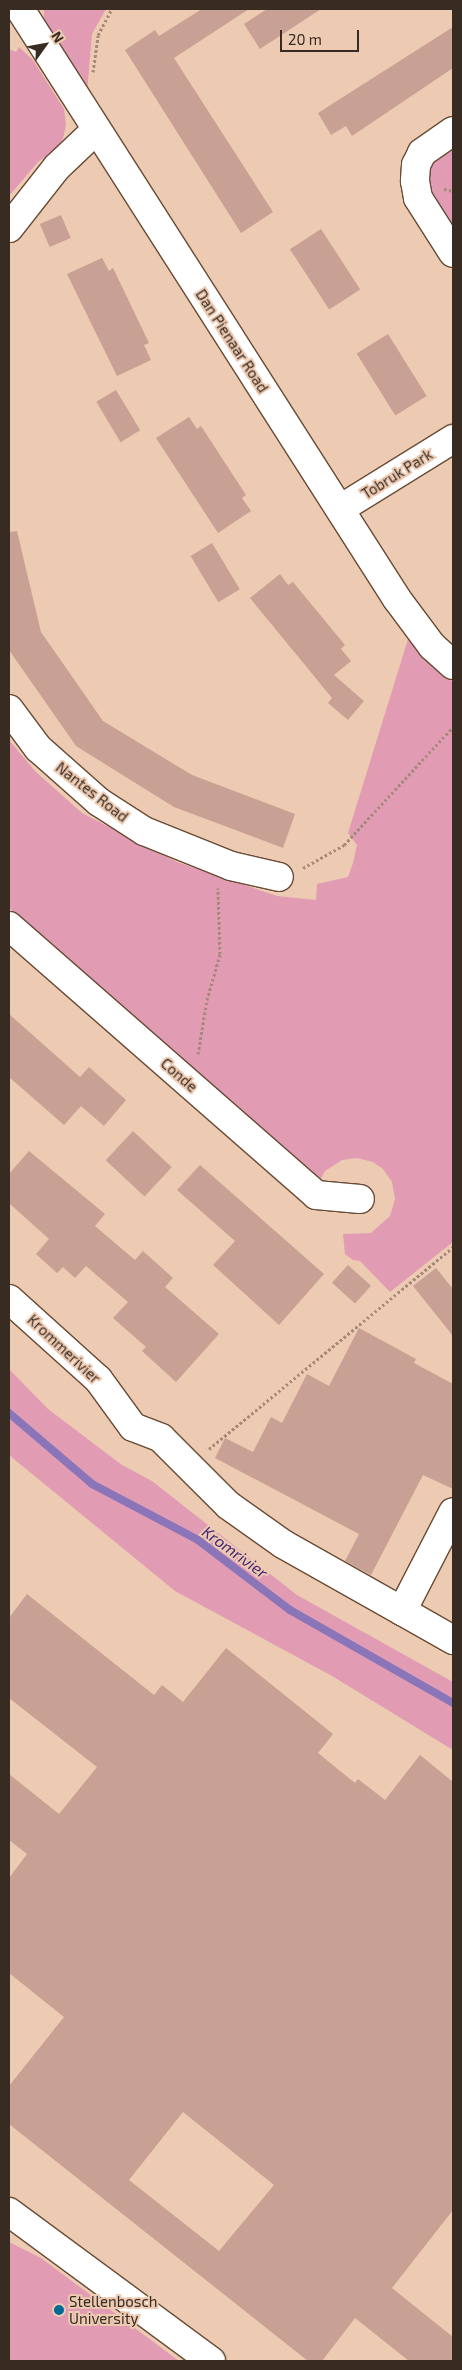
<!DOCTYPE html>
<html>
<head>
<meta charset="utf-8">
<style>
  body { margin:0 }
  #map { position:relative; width:462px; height:2370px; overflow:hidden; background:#edcab2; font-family:"Exo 2",sans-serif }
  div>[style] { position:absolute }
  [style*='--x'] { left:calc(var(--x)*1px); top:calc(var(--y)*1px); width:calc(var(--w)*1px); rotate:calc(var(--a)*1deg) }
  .green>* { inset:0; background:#e19cb4 }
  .stream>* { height:8px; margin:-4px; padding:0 4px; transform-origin:4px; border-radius:4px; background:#8975b8 }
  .building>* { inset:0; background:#c9a094; transform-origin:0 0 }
  .path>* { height:3px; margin-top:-1.5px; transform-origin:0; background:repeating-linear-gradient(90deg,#a38977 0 2.5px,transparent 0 5px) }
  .roads { filter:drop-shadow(1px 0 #684b35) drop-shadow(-1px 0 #684b35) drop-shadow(0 1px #684b35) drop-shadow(0 -1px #684b35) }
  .minor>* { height:28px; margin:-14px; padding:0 14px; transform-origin:14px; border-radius:14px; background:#fff }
  .dots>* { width:14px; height:14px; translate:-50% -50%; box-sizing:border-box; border:2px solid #edcab2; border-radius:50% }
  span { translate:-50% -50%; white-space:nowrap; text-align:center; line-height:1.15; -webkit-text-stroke:4px #edcab2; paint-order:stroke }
  .street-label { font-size:15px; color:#382b21 }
  .poi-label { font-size:15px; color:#382b21 }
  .left { translate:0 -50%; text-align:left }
  .water-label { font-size:16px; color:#462778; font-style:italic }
  .frame { position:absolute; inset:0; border:10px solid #382b21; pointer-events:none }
  .north { position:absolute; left:20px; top:20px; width:50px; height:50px; -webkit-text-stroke:4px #edcab2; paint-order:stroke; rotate:58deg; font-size:14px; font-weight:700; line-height:20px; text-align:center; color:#382b21 }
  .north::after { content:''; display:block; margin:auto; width:18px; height:22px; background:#382b21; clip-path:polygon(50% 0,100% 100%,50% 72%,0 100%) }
  .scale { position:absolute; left:280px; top:30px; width:79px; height:22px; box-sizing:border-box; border:2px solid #382b21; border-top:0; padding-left:6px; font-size:15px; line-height:18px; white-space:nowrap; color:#382b21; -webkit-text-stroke:4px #edcab2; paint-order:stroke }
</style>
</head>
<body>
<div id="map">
  <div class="green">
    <i style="clip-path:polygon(44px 9px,106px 9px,92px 34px,87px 93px,44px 21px)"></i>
    <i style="clip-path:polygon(19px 47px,33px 60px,64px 109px,66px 125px,63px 139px,55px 150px,38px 162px,9px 196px,9px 49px,16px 52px)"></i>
    <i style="clip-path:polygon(453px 145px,453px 233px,428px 193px,427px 172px,438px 155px)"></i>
    <i style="clip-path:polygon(408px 639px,429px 663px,453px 682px,453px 1242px,390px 1292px,360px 1261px,353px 1260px,345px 1254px,343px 1234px,371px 1233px,390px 1216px,395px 1199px,392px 1182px,383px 1169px,373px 1162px,357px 1158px,342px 1160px,325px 1171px,319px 1182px,9px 908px,9px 740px,35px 771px,82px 813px,177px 862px,277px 896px,316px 900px,317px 884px,348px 877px,353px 863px,357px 845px,348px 833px)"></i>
    <i style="clip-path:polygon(9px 1369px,48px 1409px,122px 1465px,152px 1481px,297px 1595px,453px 1682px,453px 1750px,332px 1676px,175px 1591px,9px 1455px)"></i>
    <i style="clip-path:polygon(9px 2242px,41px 2258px,179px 2361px,9px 2361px)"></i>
  </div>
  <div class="stream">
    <i style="--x:9;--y:1413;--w:109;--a:40.5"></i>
    <i style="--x:92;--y:1484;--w:120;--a:27.8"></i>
    <i style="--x:198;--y:1540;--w:116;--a:37.3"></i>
    <i style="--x:290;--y:1610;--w:188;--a:29.7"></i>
  </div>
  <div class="building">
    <i style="clip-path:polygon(202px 9px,249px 9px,174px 58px,273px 212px,241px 233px,125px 50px,155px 30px,159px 36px)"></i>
    <i style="clip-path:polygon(267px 9px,321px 9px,260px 49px,244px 24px)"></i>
    <i style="clip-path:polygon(453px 27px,453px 68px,352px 136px,346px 126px,331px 135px,318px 113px)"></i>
    <i style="left:61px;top:215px;width:25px;height:23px;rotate:67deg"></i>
    <i style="left:321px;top:229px;width:72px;height:37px;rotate:57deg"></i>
    <i style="clip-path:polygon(102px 258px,109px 271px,113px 268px,149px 343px,144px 345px,151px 360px,117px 376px,67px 274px)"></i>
    <i style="left:388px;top:334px;width:73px;height:37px;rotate:58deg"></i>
    <i style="left:116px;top:390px;width:47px;height:23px;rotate:59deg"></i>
    <i style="clip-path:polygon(189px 417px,197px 429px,201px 426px,246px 495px,242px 498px,251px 511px,218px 533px,156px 438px)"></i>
    <i style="clip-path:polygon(17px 531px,41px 632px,103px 721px,192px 775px,295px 814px,283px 848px,174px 807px,76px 746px,9px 650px,9px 532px)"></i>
    <i style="left:212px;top:543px;width:54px;height:25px;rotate:59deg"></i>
    <i style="clip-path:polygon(280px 574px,288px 585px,293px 582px,345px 645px,341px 649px,351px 661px,334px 675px,364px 701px,348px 720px,328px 703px,332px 698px,250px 598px)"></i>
    <i style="clip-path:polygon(9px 1014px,80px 1077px,89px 1067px,126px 1100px,104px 1126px,81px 1106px,64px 1125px,9px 1077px)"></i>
    <i style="left:133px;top:1131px;width:53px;height:40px;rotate:43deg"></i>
    <i style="clip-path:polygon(29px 1151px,105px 1214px,95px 1226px,135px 1260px,143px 1251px,173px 1278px,165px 1287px,219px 1334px,176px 1382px,142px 1351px,146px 1347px,113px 1318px,128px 1302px,86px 1266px,75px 1278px,63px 1267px,57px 1273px,36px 1254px,49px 1239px,9px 1203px,9px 1174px)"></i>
    <i style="clip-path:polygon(200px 1165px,324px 1274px,279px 1325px,213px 1265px,235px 1241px,177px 1190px)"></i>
    <i style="left:348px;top:1265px;width:31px;height:24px;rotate:42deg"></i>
    <i style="clip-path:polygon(436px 1268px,453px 1289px,453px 1336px,413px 1286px)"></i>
    <i style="clip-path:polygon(359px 1328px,416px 1359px,414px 1363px,453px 1384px,453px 1489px,423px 1475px,371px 1575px,345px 1561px,359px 1534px,215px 1458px,225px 1438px,253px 1452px,271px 1417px,282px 1423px,307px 1374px,329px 1386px)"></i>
    <i style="clip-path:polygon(evenodd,27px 1594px,154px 1695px,162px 1685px,183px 1702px,226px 1648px,333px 1734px,318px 1753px,355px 1783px,358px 1779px,385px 1800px,420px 1755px,453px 1782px,453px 2210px,392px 2288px,453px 2337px,453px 2361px,409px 2361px,355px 2318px,322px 2361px,308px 2361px,9px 2124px,9px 2086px,64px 2017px,9px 1973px,9px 1878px,27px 1854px,9px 1840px,9px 1774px,59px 1814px,97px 1767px,9px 1698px,9px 1618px,27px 1594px,183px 2112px,274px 2185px,219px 2251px,129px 2180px,183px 2112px)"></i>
  </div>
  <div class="path">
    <i style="--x:93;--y:72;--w:37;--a:-82"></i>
    <i style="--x:98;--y:35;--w:30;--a:-62"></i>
    <i style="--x:444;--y:189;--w:9;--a:13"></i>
    <i style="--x:303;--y:868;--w:47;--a:-29.3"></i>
    <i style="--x:344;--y:845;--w:161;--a:-47.3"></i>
    <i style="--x:198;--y:1054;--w:55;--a:-80.5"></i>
    <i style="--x:207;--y:1000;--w:48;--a:-74.2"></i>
    <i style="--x:220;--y:954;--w:66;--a:-91.7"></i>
    <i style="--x:209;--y:1449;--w:317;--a:-39.6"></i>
  </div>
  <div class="roads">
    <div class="minor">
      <i style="--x:20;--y:9;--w:700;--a:57.42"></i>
      <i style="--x:397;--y:599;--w:59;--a:53.3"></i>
      <i style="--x:432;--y:646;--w:28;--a:42"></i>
      <i style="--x:453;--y:131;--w:38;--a:145"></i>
      <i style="--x:422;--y:153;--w:13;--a:117"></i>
      <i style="--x:416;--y:165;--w:16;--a:94"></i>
      <i style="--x:415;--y:181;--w:17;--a:80"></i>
      <i style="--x:418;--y:198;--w:65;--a:57.5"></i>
      <i style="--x:9;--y:228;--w:78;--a:-51.8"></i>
      <i style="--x:57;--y:167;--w:54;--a:-43.5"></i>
      <i style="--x:340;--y:509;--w:133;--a:-31.8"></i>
      <i style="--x:9;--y:709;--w:49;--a:53.4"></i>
      <i style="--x:38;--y:748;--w:81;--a:41.5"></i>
      <i style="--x:99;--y:802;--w:54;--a:32.8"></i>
      <i style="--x:144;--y:831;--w:94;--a:21.9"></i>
      <i style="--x:231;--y:866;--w:49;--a:12.9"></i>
      <i style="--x:9;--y:926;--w:408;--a:41.2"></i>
      <i style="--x:316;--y:1195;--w:44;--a:5.2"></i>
      <i style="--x:9;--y:1299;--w:120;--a:42"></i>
      <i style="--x:98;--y:1379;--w:59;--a:53.9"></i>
      <i style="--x:133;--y:1427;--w:30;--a:21"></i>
      <i style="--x:161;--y:1438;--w:95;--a:45"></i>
      <i style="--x:228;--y:1505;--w:67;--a:35.3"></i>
      <i style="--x:283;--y:1544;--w:137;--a:29.4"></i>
      <i style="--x:402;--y:1611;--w:111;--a:-62.7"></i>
      <i style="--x:402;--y:1611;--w:59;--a:29.6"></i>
      <i style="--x:9;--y:2212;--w:251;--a:36.4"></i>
    </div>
  </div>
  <div class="dots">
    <i style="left:59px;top:2310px;background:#006896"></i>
  </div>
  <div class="street-label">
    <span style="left:232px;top:341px;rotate:57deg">Dan Pienaar Road</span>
    <span style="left:397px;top:474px;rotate:-32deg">Tobruk Park</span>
    <span style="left:92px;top:792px;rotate:38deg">Nantes Road</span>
    <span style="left:179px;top:1075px;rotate:41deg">Conde</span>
    <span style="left:64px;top:1349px;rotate:43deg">Krommerivier</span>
  </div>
  <div class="poi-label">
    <span class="left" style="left:69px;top:2310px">Stellenbosch<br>University</span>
  </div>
  <div class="water-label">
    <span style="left:235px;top:1552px;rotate:36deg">Kromrivier</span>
  </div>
  <div class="frame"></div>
  <div class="north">N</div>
  <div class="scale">20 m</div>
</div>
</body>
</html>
